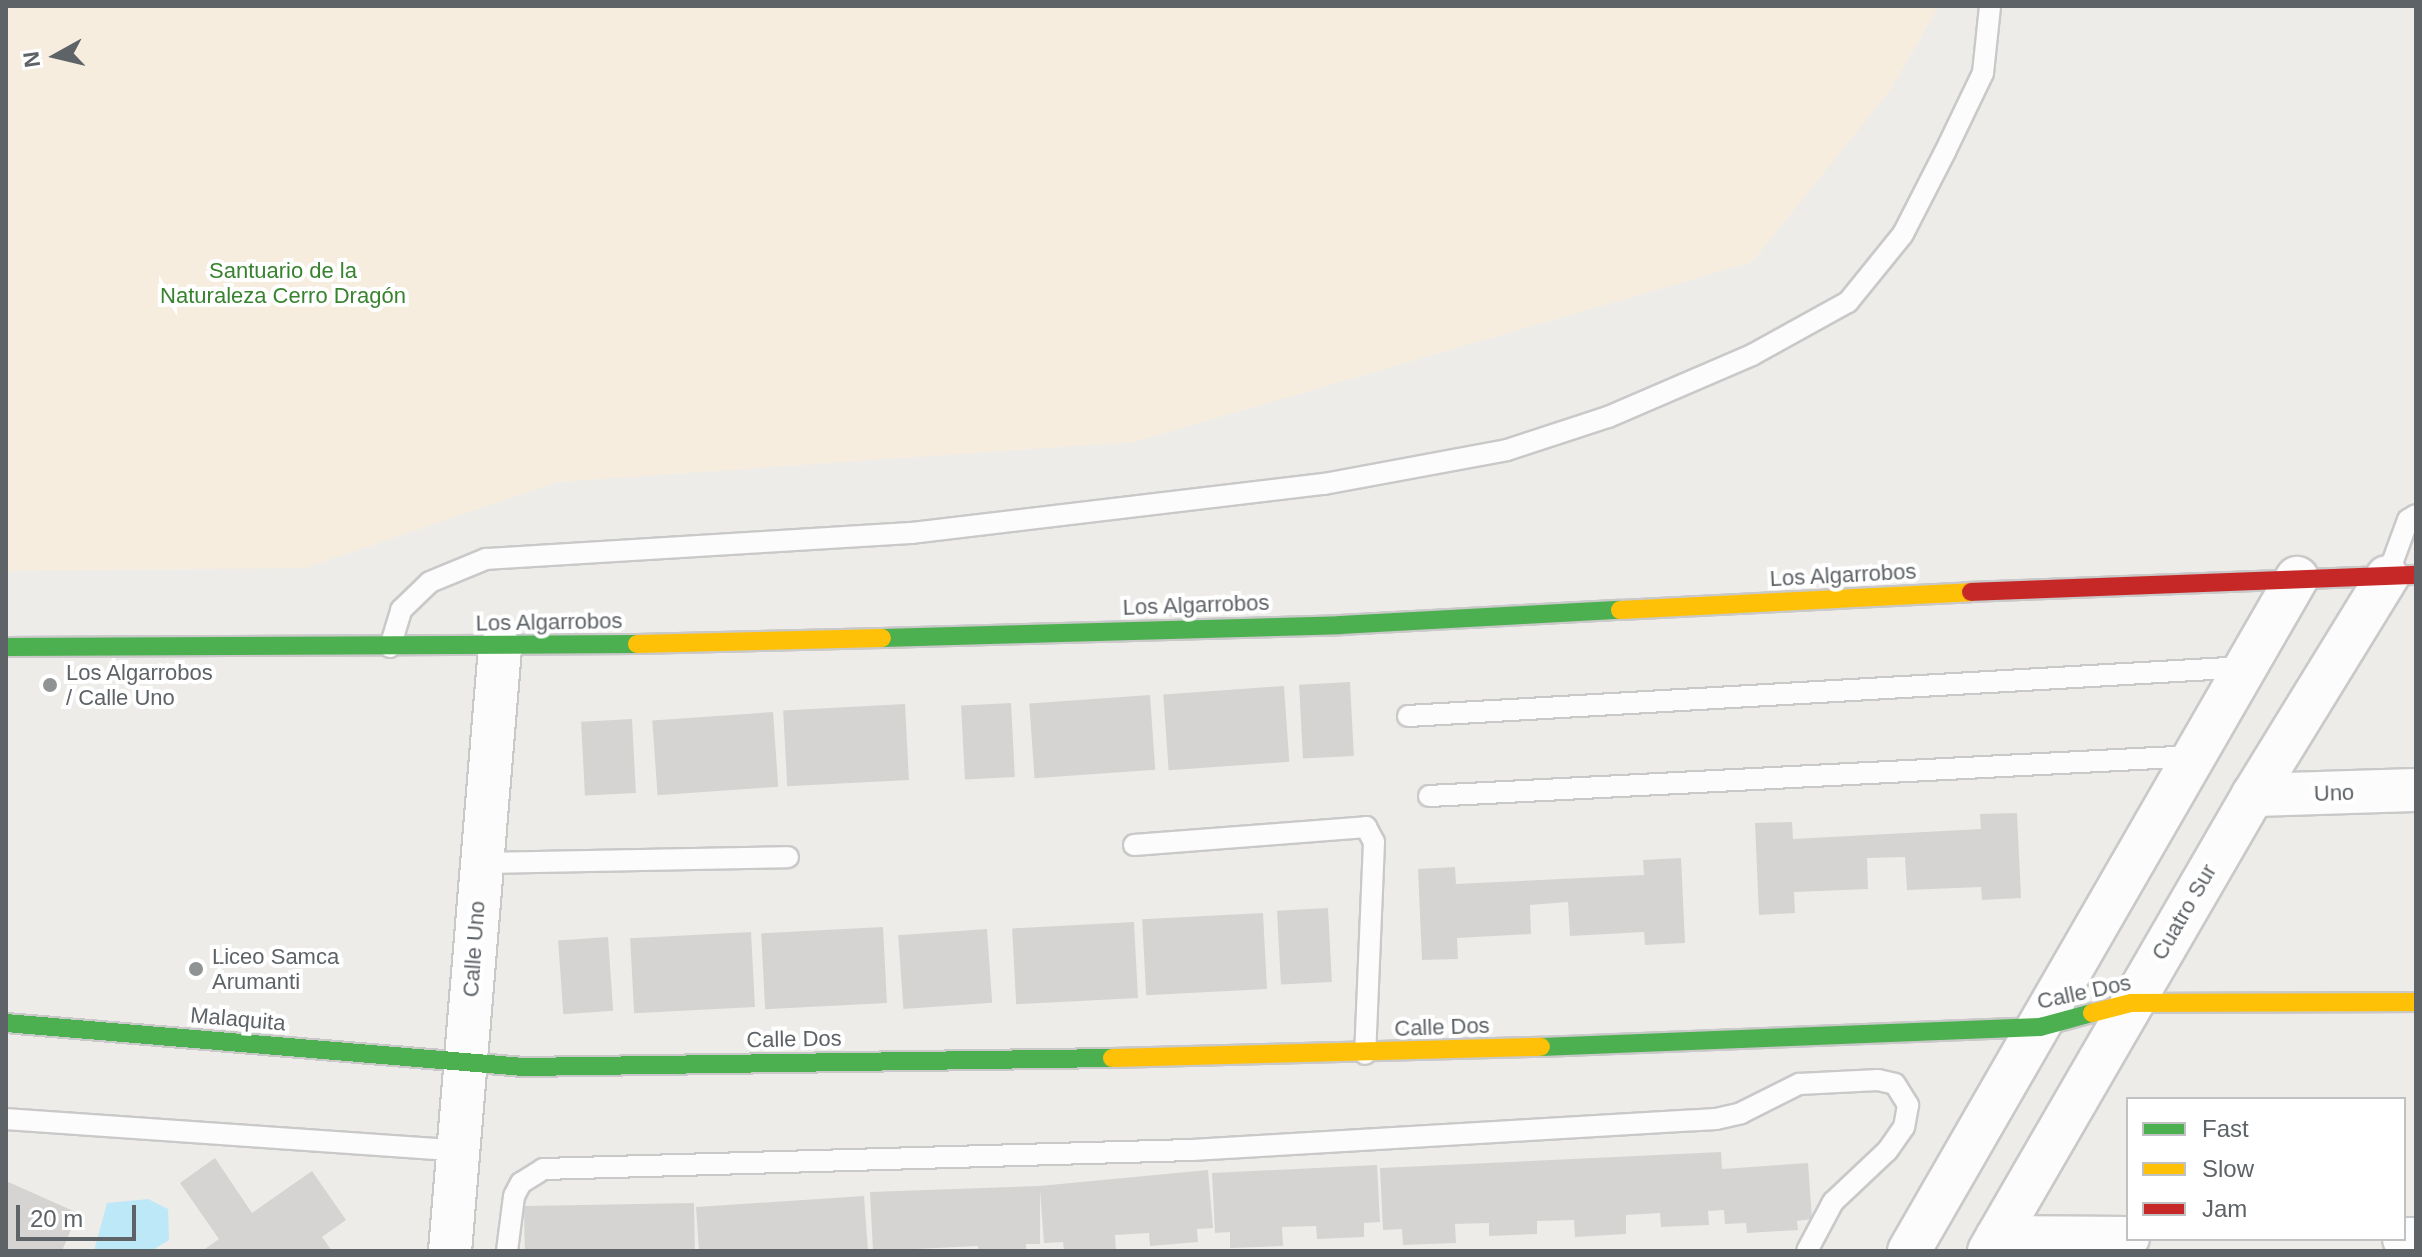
<!DOCTYPE html>
<html>
<head>
<meta charset="utf-8">
<style>
  body { margin:0 }
  #map { position:relative; width:2422px; height:1257px; overflow:hidden; background:#eeece9; font-family:Arial,sans-serif }
  div>[style] { position:absolute }
  [style*='--x'] { left:calc(var(--x)*1px); top:calc(var(--y)*1px); width:calc(var(--w)*1px); rotate:calc(var(--a)*1deg) }
  .sand>* { inset:0; background:#f6eddf }
  .water>* { inset:0; background:#bde8f8 }
  .building>* { inset:0; background:#d6d4d3; transform-origin:0 0 }
  .roads { filter:drop-shadow(2px 0 #cac9ca) drop-shadow(-2px 0 #cac9ca) drop-shadow(0 2px #cac9ca) drop-shadow(0 -2px #cac9ca) }
  .lane>* { height:20px; margin:-10px; padding:0 10px; transform-origin:10px; border-radius:10px; background:#fcfcfc }
  .street>* { height:42px; margin:-21px; padding:0 21px; transform-origin:21px; border-radius:21px; background:#fcfcfc }
  .fast>* { height:18px; margin:-9px; padding:0 9px; transform-origin:9px; border-radius:9px; background:#4caf50 }
  .slow>* { height:18px; margin:-9px; padding:0 9px; transform-origin:9px; border-radius:9px; background:#ffc107 }
  .jam>* { height:18px; margin:-9px; padding:0 9px; transform-origin:9px; border-radius:9px; background:#c62828 }
  .dots>* { width:22px; height:22px; translate:-50% -50%; box-sizing:border-box; border:4px solid #fff; border-radius:50% }
  span { translate:-50% -50%; white-space:nowrap; text-align:center; line-height:1.15; -webkit-text-stroke:8px #fff; paint-order:stroke }
  .park-label { font-size:22px; color:#398330 }
  .street-label { font-size:22px; color:#5e6367 }
  .poi-label { font-size:22px; color:#5e6367 }
  .left { translate:0 -50%; text-align:left }
  .frame { position:absolute; inset:0; border:8px solid #5e6367; pointer-events:none }
  .legend { position:absolute; left:2126px; top:1097px; width:280px; height:144px; box-sizing:border-box; background:#fff; border:2px solid #bfc1c2; margin:0; padding:10px 14px; list-style:none; font-size:24px; color:#5e6367 }
  .legend li { display:flex; align-items:center; gap:16px; height:40px }
  .legend b { width:40px; border:2px solid #bfc1c2 }
  .north { position:absolute; left:16px; top:16px; width:80px; height:80px; -webkit-text-stroke:6px #fff; paint-order:stroke; rotate:262deg; font-size:22px; font-weight:700; line-height:32px; text-align:center; color:#5e6367 }
  .north::after { content:''; display:block; margin:auto; width:28px; height:36px; background:#5e6367; clip-path:polygon(50% 0,100% 100%,50% 72%,0 100%) }
  .scale { position:absolute; left:16px; top:1205px; width:120px; height:36px; box-sizing:border-box; border:4px solid #5e6367; border-top:0; padding-left:10px; font-size:24px; line-height:28px; white-space:nowrap; color:#5e6367; -webkit-text-stroke:6px #fff; paint-order:stroke }
</style>
</head>
<body>
<div id="map">
  <div class="sand">
    <i style="clip-path:polygon(6px 6px,1939px 6px,1891px 89px,1752px 262px,1134px 442px,558px 482px,305px 568px,6px 571px)"></i>
  </div>
  <div class="water">
    <i style="clip-path:polygon(148px 1199px,168px 1209px,169px 1240px,151px 1251px,94px 1251px,107px 1203px)"></i>
  </div>
  <div class="building">
    <i style="left:1350px;top:682px;width:74px;height:51px;rotate:87deg"></i>
    <i style="left:1284px;top:686px;width:76px;height:121px;rotate:86deg"></i>
    <i style="left:1150px;top:695px;width:75px;height:121px;rotate:86deg"></i>
    <i style="left:1011px;top:703px;width:74px;height:50px;rotate:87deg"></i>
    <i style="left:905px;top:704px;width:76px;height:122px;rotate:87deg"></i>
    <i style="left:773px;top:712px;width:75px;height:121px;rotate:86deg"></i>
    <i style="left:632px;top:719px;width:74px;height:51px;rotate:87deg"></i>
    <i style="clip-path:polygon(2017px 813px,2021px 898px,1982px 900px,1981px 887px,1907px 890px,1905px 857px,1867px 858px,1868px 889px,1794px 892px,1795px 913px,1759px 915px,1755px 823px,1792px 822px,1793px 839px,1981px 829px,1980px 814px)"></i>
    <i style="clip-path:polygon(1681px 858px,1685px 943px,1645px 945px,1644px 932px,1570px 936px,1568px 902px,1530px 905px,1531px 934px,1457px 938px,1458px 959px,1422px 960px,1418px 869px,1455px 867px,1456px 884px,1644px 875px,1643px 860px)"></i>
    <i style="left:1328px;top:908px;width:74px;height:51px;rotate:87deg"></i>
    <i style="left:1263px;top:913px;width:76px;height:121px;rotate:87deg"></i>
    <i style="left:1134px;top:922px;width:76px;height:122px;rotate:87deg"></i>
    <i style="left:883px;top:927px;width:76px;height:122px;rotate:87deg"></i>
    <i style="left:987px;top:929px;width:74px;height:89px;rotate:86deg"></i>
    <i style="left:751px;top:932px;width:75px;height:121px;rotate:87deg"></i>
    <i style="left:608px;top:937px;width:74px;height:50px;rotate:86deg"></i>
    <i style="clip-path:polygon(1721px 1152px,1722px 1169px,1808px 1163px,1812px 1219px,1797px 1221px,1798px 1230px,1747px 1233px,1746px 1223px,1725px 1224px,1724px 1210px,1708px 1211px,1709px 1225px,1661px 1227px,1660px 1213px,1626px 1215px,1626px 1234px,1575px 1237px,1574px 1220px,1537px 1221px,1537px 1234px,1489px 1236px,1489px 1223px,1455px 1224px,1456px 1243px,1403px 1245px,1402px 1229px,1383px 1230px,1380px 1168px)"></i>
    <i style="clip-path:polygon(215px 1158px,252px 1213px,312px 1171px,346px 1220px,322px 1237px,332px 1251px,202px 1251px,219px 1239px,180px 1183px)"></i>
    <i style="clip-path:polygon(1377px 1165px,1380px 1222px,1364px 1223px,1364px 1237px,1317px 1239px,1316px 1226px,1282px 1227px,1283px 1246px,1230px 1248px,1230px 1232px,1215px 1233px,1212px 1173px)"></i>
    <i style="clip-path:polygon(1208px 1170px,1213px 1228px,1197px 1229px,1198px 1242px,1150px 1246px,1149px 1233px,1115px 1235px,1116px 1251px,1064px 1251px,1063px 1242px,1044px 1243px,1040px 1190px,1040px 1244px,1026px 1244px,1026px 1251px,978px 1251px,978px 1246px,873px 1251px,870px 1192px,1039px 1186px)"></i>
    <i style="clip-path:polygon(6px 1181px,78px 1213px,62px 1251px,6px 1251px)"></i>
    <i style="clip-path:polygon(864px 1196px,868px 1251px,699px 1251px,696px 1207px)"></i>
    <i style="left:694px;top:1203px;width:48px;height:170px;rotate:89deg"></i>
  </div>
  <div class="roads">
    <div class="lane">
      <i style="--x:2387;--y:577;--w:61;--a:-69.8"></i>
      <i style="--x:2408;--y:520;--w:9;--a:-32"></i>
      <i style="--x:390;--y:647;--w:39;--a:-73"></i>
      <i style="--x:401;--y:610;--w:40;--a:-44"></i>
      <i style="--x:430;--y:582;--w:61;--a:-22.3"></i>
      <i style="--x:486;--y:559;--w:427;--a:-3.5"></i>
      <i style="--x:912;--y:533;--w:415;--a:-6.8"></i>
      <i style="--x:1324;--y:484;--w:186;--a:-10.5"></i>
      <i style="--x:1507;--y:450;--w:106;--a:-18.1"></i>
      <i style="--x:1608;--y:417;--w:157;--a:-23.3"></i>
      <i style="--x:1752;--y:355;--w:110;--a:-28.9"></i>
      <i style="--x:1848;--y:302;--w:87;--a:-51"></i>
      <i style="--x:1903;--y:234;--w:92;--a:-62.9"></i>
      <i style="--x:1945;--y:152;--w:88;--a:-64.3"></i>
      <i style="--x:1983;--y:73;--w:67;--a:-84"></i>
      <i style="--x:1408;--y:716;--w:838;--a:-3.35"></i>
      <i style="--x:1429;--y:796;--w:767;--a:-2.99"></i>
      <i style="--x:1134;--y:845;--w:233;--a:-4.4"></i>
      <i style="--x:1366;--y:827;--w:17;--a:62"></i>
      <i style="--x:1374;--y:842;--w:212;--a:92.4"></i>
      <i style="--x:481;--y:863;--w:307;--a:-1.1"></i>
      <i style="--x:6;--y:1119;--w:453;--a:4"></i>
      <i style="--x:507;--y:1251;--w:55;--a:-82.7"></i>
      <i style="--x:514;--y:1196;--w:15;--a:-62"></i>
      <i style="--x:521;--y:1183;--w:26;--a:-32"></i>
      <i style="--x:543;--y:1169;--w:649;--a:-1.68"></i>
      <i style="--x:1192;--y:1150;--w:525;--a:-3.39"></i>
      <i style="--x:1716;--y:1119;--w:26;--a:-13"></i>
      <i style="--x:1741;--y:1113;--w:65;--a:-26.6"></i>
      <i style="--x:1799;--y:1084;--w:79;--a:-2.9"></i>
      <i style="--x:1878;--y:1080;--w:17;--a:13"></i>
      <i style="--x:1895;--y:1084;--w:25;--a:58"></i>
      <i style="--x:1908;--y:1105;--w:22;--a:100"></i>
      <i style="--x:1904;--y:1127;--w:29;--a:125"></i>
      <i style="--x:1887;--y:1151;--w:74;--a:136.6"></i>
      <i style="--x:1833;--y:1202;--w:55;--a:118"></i>
    </div>
    <div class="street">
      <i style="--x:2253;--y:795;--w:163;--a:-1.8"></i>
      <i style="--x:1997;--y:1237;--w:131;--a:0.4"></i>
      <i style="--x:2404;--y:1239;--w:12;--a:0"></i>
      <i style="--x:450;--y:1251;--w:605;--a:-85.26"></i>
      <i style="--x:1909;--y:1251;--w:777;--a:-60.04"></i>
      <i style="--x:1989;--y:1251;--w:527;--a:-59.93"></i>
      <i style="--x:2253;--y:795;--w:256;--a:-58.4"></i>
    </div>
    <div class="fast">
      <i style="--x:882;--y:638;--w:458;--a:-1.6"></i>
      <i style="--x:1340;--y:625;--w:280;--a:-3.1"></i>
      <i style="--x:6;--y:647;--w:631;--a:-0.27"></i>
      <i style="--x:6;--y:1023;--w:520;--a:4.86"></i>
      <i style="--x:524;--y:1067;--w:588;--a:-0.88"></i>
      <i style="--x:1541;--y:1047;--w:499;--a:-2.3"></i>
      <i style="--x:2040;--y:1027;--w:54;--a:-15.1"></i>
    </div>
    <div class="slow">
      <i style="--x:1620;--y:610;--w:351;--a:-2.9"></i>
      <i style="--x:637;--y:644;--w:245;--a:-1.4"></i>
      <i style="--x:2092;--y:1013;--w:40;--a:-14.4"></i>
      <i style="--x:2131;--y:1003;--w:285;--a:-0.2"></i>
      <i style="--x:1112;--y:1058;--w:429;--a:-1.5"></i>
    </div>
    <div class="jam">
      <i style="--x:1971;--y:592;--w:445;--a:-2.2"></i>
    </div>
  </div>
  <div class="dots">
    <i style="left:50px;top:685px;background:#909394"></i>
    <i style="left:196px;top:969px;background:#909394"></i>
  </div>
  <div class="park-label">
    <span style="left:283px;top:283px">Santuario de la<br>Naturaleza Cerro Dragón</span>
  </div>
  <div class="street-label">
    <span style="left:1843px;top:575px;rotate:-3deg">Los Algarrobos</span>
    <span style="left:1196px;top:605px;rotate:-2deg">Los Algarrobos</span>
    <span style="left:549px;top:622px;rotate:-1deg">Los Algarrobos</span>
    <span style="left:2334px;top:793px;rotate:-2deg">Uno</span>
    <span style="left:2184px;top:912px;rotate:-60deg">Cuatro Sur</span>
    <span style="left:474px;top:949px;rotate:-86deg">Calle Uno</span>
    <span style="left:2084px;top:992px;rotate:-12deg">Calle Dos</span>
    <span style="left:238px;top:1019px;rotate:5deg">Malaquita</span>
    <span style="left:1442px;top:1027px;rotate:-2deg">Calle Dos</span>
    <span style="left:794px;top:1039px;rotate:-1deg">Calle Dos</span>
  </div>
  <div class="poi-label">
    <span class="left" style="left:66px;top:685px">Los Algarrobos<br>/ Calle Uno</span>
    <span class="left" style="left:212px;top:969px">Liceo Samca<br>Arumanti</span>
  </div>
  <div class="frame"></div>
  <ul class="legend">
  <li><b style="height:10px;background:#4caf50"></b>Fast</li>
  <li><b style="height:10px;background:#ffc107"></b>Slow</li>
  <li><b style="height:10px;background:#c62828"></b>Jam</li>
  </ul>
  <div class="north">N</div>
  <div class="scale">20 m</div>
</div>
</body>
</html>
